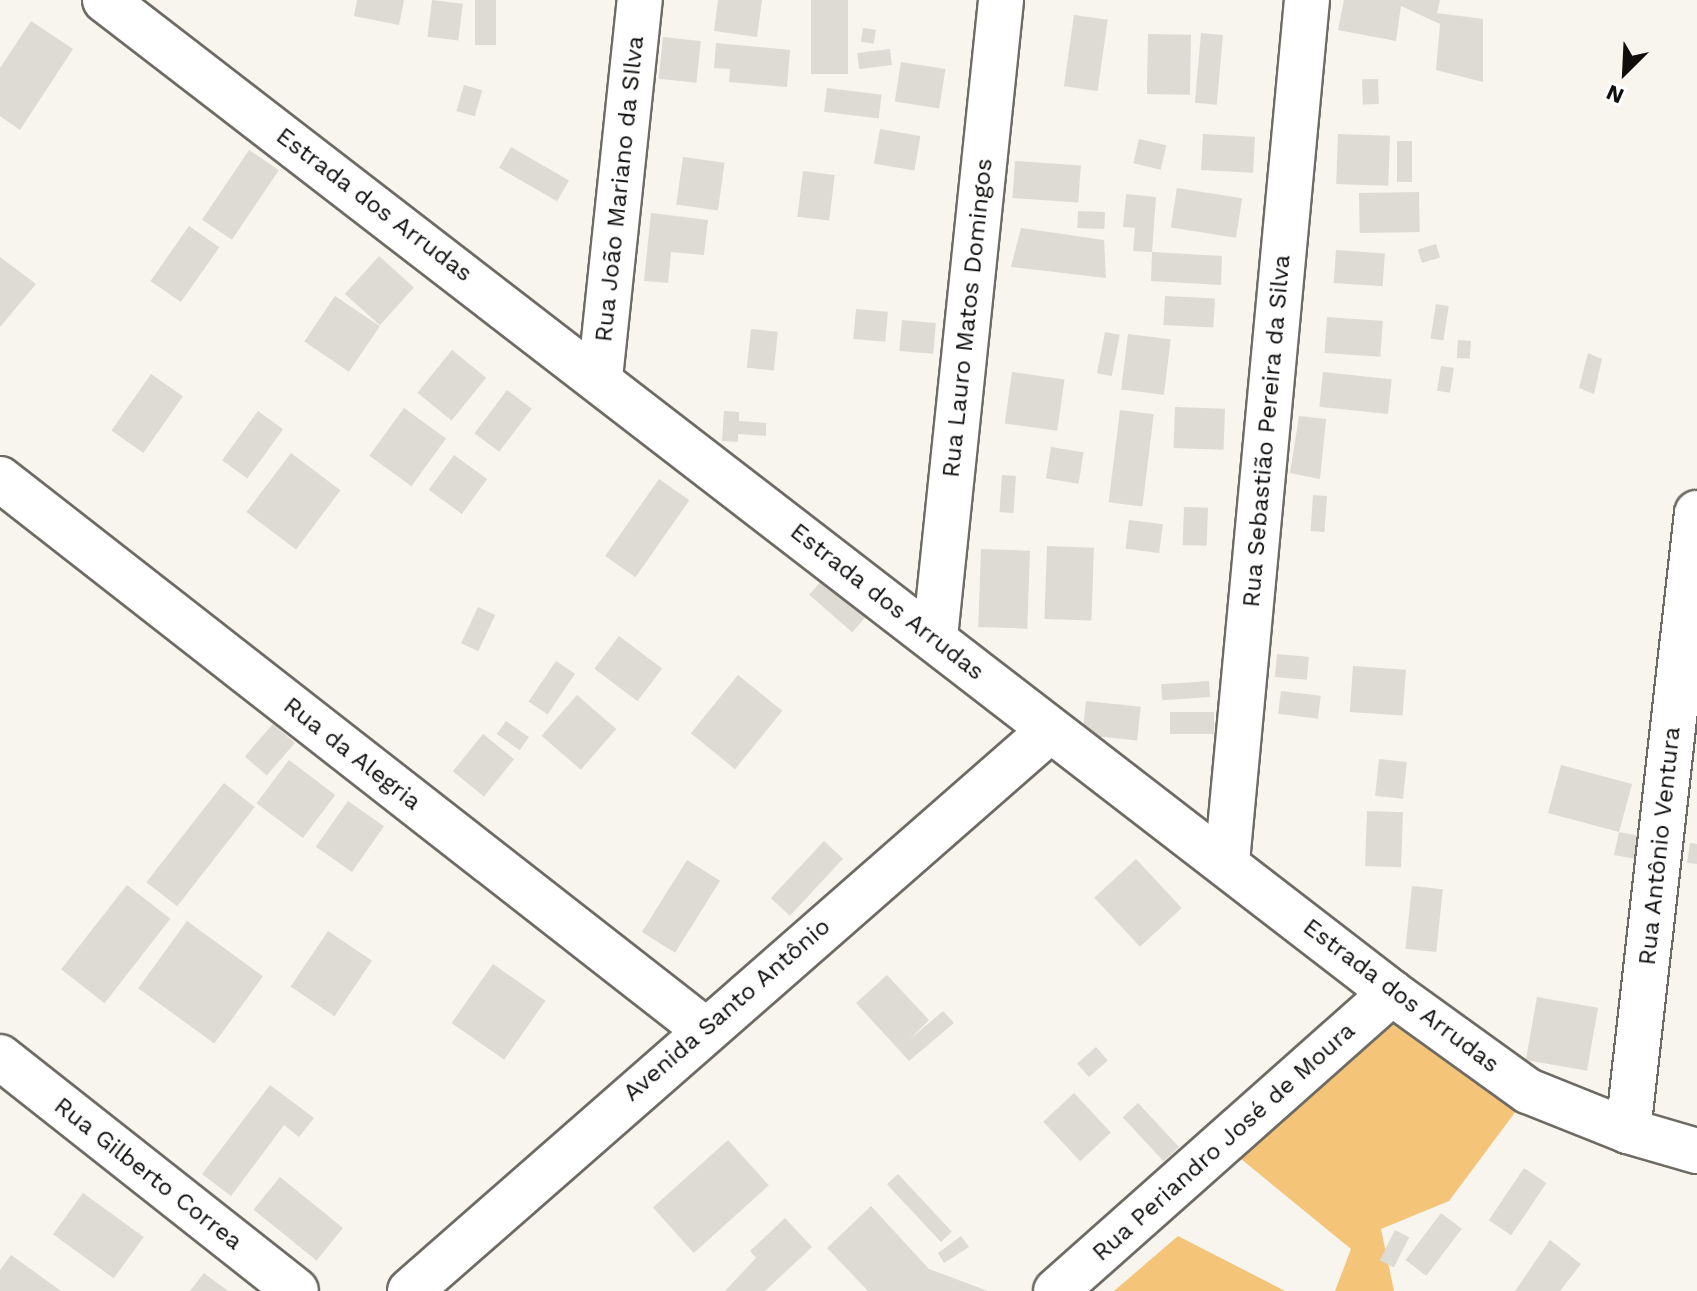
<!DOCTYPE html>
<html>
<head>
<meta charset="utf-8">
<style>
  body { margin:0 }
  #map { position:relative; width:1697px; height:1291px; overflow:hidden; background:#f8f4ee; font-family:"Work Sans",sans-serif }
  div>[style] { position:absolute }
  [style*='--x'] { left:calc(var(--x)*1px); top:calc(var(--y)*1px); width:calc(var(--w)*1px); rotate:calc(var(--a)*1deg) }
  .green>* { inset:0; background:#f4c478 }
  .building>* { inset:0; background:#dedad4; transform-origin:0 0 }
  .roads { filter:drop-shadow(2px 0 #6e6b65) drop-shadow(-2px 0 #6e6b65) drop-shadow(0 2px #6e6b65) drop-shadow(0 -2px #6e6b65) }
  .minor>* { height:44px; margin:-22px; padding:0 22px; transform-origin:22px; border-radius:22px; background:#fff }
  span { translate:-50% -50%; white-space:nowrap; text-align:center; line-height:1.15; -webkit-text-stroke:7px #fff; paint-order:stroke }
  .street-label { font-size:24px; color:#0f0e0c }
  .north { position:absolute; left:1585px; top:32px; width:80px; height:80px; -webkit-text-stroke:6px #fff; paint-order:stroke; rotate:204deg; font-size:22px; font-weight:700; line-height:32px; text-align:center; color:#0f0e0c }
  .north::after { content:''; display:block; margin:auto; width:28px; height:36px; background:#0f0e0c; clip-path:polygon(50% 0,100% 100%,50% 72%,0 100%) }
</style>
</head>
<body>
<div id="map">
  <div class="green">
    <i style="clip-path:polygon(1404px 1013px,1522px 1103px,1449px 1201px,1381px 1229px,1394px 1291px,1335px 1291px,1351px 1249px,1241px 1159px)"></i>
    <i style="clip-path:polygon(1178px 1236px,1285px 1291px,1114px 1291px)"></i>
  </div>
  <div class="building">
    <i style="clip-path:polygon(357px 0,404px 0,399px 25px,354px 16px)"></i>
    <i style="left:432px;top:0;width:31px;height:37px;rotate:7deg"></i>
    <i style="left:475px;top:0;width:21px;height:45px"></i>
    <i style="clip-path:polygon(718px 0,762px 0,757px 37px,714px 31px)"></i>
    <i style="left:811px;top:0;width:37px;height:74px"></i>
    <i style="clip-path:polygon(1344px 0,1440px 0,1437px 13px,1483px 19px,1483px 82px,1436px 70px,1440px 24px,1401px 6px,1396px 41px,1338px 30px)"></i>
    <i style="left:1074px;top:15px;width:34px;height:72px;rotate:8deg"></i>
    <i style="clip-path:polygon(31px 21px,73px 49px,20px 130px,0 116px,0 68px)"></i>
    <i style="left:863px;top:28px;width:13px;height:14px;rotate:9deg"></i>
    <i style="left:1201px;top:33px;width:22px;height:70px;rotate:5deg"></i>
    <i style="left:1148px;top:34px;width:43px;height:60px;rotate:1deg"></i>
    <i style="left:663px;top:37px;width:38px;height:42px;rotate:6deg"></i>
    <i style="clip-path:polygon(716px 43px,790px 50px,787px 87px,729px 82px,730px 69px,714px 68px)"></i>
    <i style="left:890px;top:49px;width:16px;height:33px;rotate:83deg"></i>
    <i style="left:901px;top:62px;width:45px;height:40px;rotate:9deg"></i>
    <i style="left:1378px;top:79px;width:25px;height:16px;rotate:88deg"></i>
    <i style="left:464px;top:85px;width:19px;height:27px;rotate:16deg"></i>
    <i style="left:827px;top:88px;width:55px;height:24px;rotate:7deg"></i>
    <i style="left:880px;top:129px;width:41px;height:35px;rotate:10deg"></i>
    <i style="left:1203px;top:134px;width:52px;height:36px;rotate:3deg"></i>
    <i style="left:1338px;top:134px;width:52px;height:50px;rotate:2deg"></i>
    <i style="left:1139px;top:139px;width:28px;height:25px;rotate:13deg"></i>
    <i style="left:1397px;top:141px;width:15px;height:41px"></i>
    <i style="left:511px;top:147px;width:67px;height:24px;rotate:30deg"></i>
    <i style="left:249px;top:150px;width:36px;height:84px;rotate:34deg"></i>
    <i style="left:683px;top:157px;width:42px;height:48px;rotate:8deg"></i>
    <i style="left:1015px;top:161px;width:66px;height:37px;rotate:4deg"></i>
    <i style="left:803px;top:171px;width:32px;height:46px;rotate:7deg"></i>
    <i style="left:1177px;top:188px;width:66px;height:40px;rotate:9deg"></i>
    <i style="left:1419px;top:192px;width:40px;height:60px;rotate:89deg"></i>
    <i style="clip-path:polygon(1126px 194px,1156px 197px,1152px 252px,1222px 256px,1221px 285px,1151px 281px,1152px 252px,1133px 251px,1135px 228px,1123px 227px)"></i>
    <i style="left:1078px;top:211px;width:27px;height:17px;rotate:2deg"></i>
    <i style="clip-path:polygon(651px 213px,708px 220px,704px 255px,671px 252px,668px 283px,644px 281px)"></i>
    <i style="left:189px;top:226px;width:37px;height:67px;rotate:35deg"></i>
    <i style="clip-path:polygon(1021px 228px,1104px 240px,1106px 278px,1011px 267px)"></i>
    <i style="left:1436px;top:244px;width:14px;height:19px;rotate:73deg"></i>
    <i style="left:1336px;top:250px;width:49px;height:33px;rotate:4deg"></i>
    <i style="left:379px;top:256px;width:47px;height:51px;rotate:42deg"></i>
    <i style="clip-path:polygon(0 257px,36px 284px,0 327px)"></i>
    <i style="left:335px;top:296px;width:54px;height:55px;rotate:34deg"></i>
    <i style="left:1165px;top:296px;width:50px;height:29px;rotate:3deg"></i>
    <i style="left:1436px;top:304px;width:13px;height:35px;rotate:9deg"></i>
    <i style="left:856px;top:309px;width:32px;height:30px;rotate:5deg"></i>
    <i style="left:1327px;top:317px;width:56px;height:36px;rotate:4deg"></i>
    <i style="left:902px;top:320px;width:34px;height:31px;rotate:5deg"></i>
    <i style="left:751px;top:329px;width:27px;height:39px;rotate:6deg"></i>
    <i style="left:1105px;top:332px;width:15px;height:42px;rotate:11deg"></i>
    <i style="left:1128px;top:334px;width:43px;height:56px;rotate:7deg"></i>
    <i style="left:1458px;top:340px;width:13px;height:18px;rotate:4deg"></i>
    <i style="left:452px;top:350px;width:44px;height:55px;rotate:39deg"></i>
    <i style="clip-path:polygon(1588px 353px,1602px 359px,1594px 394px,1579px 388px)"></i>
    <i style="left:1441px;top:366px;width:13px;height:25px;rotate:9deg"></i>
    <i style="left:1012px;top:372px;width:53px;height:52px;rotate:8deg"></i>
    <i style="left:1323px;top:372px;width:69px;height:35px;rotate:6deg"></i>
    <i style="left:151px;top:374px;width:39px;height:69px;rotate:35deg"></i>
    <i style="left:507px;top:390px;width:31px;height:54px;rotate:37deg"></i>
    <i style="left:1175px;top:407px;width:50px;height:41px;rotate:2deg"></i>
    <i style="left:404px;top:408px;width:52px;height:59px;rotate:36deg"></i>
    <i style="left:1120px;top:410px;width:34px;height:93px;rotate:7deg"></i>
    <i style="left:258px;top:411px;width:31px;height:61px;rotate:36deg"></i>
    <i style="clip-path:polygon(724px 411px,739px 412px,739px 421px,766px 423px,766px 436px,738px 434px,738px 442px,722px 441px)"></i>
    <i style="clip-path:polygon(1299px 416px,1326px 419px,1320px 479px,1290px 473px)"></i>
    <i style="left:1051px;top:447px;width:33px;height:32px;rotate:9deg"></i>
    <i style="left:291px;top:453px;width:62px;height:74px;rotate:37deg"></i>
    <i style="left:454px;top:455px;width:41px;height:43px;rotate:36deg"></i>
    <i style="left:1002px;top:475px;width:14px;height:37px;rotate:4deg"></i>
    <i style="left:659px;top:479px;width:37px;height:94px;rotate:35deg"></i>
    <i style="left:1313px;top:495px;width:14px;height:36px;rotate:4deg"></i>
    <i style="left:1184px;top:507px;width:24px;height:38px;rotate:2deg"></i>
    <i style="left:1129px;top:520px;width:34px;height:29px;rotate:7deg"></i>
    <i style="left:1047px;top:546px;width:47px;height:73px;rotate:2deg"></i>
    <i style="left:981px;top:549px;width:49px;height:78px;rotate:2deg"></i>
    <i style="left:823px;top:579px;width:57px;height:21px;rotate:41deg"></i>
    <i style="left:478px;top:607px;width:19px;height:40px;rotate:25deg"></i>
    <i style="left:619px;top:636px;width:54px;height:41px;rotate:37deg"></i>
    <i style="left:1277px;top:654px;width:32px;height:23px;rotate:5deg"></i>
    <i style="left:556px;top:661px;width:23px;height:49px;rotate:34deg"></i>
    <i style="left:1353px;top:666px;width:53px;height:46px;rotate:4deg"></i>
    <i style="left:738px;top:675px;width:57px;height:75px;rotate:39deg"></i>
    <i style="left:1209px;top:681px;width:16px;height:48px;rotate:86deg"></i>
    <i style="left:1281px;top:691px;width:40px;height:23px;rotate:7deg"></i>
    <i style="left:577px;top:695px;width:52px;height:54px;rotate:41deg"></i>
    <i style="left:1086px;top:701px;width:55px;height:34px;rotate:6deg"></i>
    <i style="left:1170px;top:712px;width:44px;height:22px"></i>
    <i style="left:506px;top:721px;width:28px;height:16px;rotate:35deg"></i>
    <i style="left:273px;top:724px;width:29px;height:43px;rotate:41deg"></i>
    <i style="left:483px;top:734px;width:40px;height:48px;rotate:39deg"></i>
    <i style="left:1379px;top:759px;width:28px;height:37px;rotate:6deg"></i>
    <i style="left:289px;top:760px;width:58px;height:54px;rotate:37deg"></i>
    <i style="clip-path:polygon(1561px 765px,1632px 784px,1619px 832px,1640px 836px,1636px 859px,1614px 855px,1619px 832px,1548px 813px)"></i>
    <i style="left:224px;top:783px;width:39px;height:126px;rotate:38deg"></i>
    <i style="left:348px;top:801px;width:44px;height:56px;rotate:35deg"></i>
    <i style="left:1367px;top:811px;width:36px;height:55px;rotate:2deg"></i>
    <i style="left:824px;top:841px;width:26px;height:78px;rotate:43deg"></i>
    <i style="clip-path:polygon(1690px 843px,1697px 844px,1697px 864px,1687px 863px)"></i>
    <i style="left:1136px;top:859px;width:67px;height:57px;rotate:47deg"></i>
    <i style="left:687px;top:860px;width:39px;height:85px;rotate:32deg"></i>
    <i style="left:127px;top:885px;width:55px;height:107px;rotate:38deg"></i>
    <i style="left:1412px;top:886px;width:31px;height:63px;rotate:6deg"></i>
    <i style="left:187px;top:921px;width:94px;height:83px;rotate:36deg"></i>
    <i style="left:328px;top:931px;width:53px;height:67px;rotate:34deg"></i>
    <i style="left:493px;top:964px;width:64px;height:72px;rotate:35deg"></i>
    <i style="clip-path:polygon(887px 975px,929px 1020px,909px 1040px,943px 1011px,954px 1023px,909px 1061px,856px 1003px)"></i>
    <i style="left:1537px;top:997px;width:62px;height:64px;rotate:10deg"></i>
    <i style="left:1096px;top:1047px;width:18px;height:25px;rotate:49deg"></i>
    <i style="clip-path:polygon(270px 1085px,314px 1118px,299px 1137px,284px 1125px,231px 1196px,202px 1174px)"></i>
    <i style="left:1074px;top:1093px;width:54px;height:42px;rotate:47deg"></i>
    <i style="left:1138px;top:1103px;width:60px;height:21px;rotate:47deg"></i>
    <i style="left:728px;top:1140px;width:61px;height:101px;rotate:48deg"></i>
    <i style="left:1524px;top:1168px;width:27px;height:63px;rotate:34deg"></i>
    <i style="left:898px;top:1174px;width:79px;height:15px;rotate:47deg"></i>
    <i style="left:280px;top:1177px;width:81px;height:42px;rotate:39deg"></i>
    <i style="left:83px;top:1193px;width:75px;height:51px;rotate:36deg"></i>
    <i style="clip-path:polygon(871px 1206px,929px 1269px,988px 1291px,868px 1291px,827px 1248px)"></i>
    <i style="left:1441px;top:1213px;width:26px;height:59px;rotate:37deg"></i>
    <i style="clip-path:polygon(785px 1218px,812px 1247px,765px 1291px,725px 1291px,756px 1258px,750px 1251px)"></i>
    <i style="left:1395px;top:1230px;width:16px;height:34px;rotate:27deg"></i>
    <i style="clip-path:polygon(961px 1236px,969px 1247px,944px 1263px,938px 1253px)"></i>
    <i style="clip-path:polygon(1550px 1240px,1581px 1264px,1560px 1291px,1515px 1291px)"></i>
    <i style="clip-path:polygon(11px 1255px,61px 1291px,0 1291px,0 1270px)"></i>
    <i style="clip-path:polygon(204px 1273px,228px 1291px,190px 1291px)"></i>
  </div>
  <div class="roads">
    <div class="minor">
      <i style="--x:105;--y:0;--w:1626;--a:37.65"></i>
      <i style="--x:1392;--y:993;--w:168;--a:35.8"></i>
      <i style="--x:1528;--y:1091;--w:108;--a:21.8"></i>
      <i style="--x:1628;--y:1131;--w:72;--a:16.2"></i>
      <i style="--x:600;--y:378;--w:380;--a:-84"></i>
      <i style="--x:0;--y:479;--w:893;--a:38"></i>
      <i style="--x:935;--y:637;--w:640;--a:-84.08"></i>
      <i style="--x:1227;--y:862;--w:866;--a:-84.7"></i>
      <i style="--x:0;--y:1057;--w:377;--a:38.3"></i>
      <i style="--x:1628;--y:1131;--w:622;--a:-83.63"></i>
      <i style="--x:410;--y:1291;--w:848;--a:-41.22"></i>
      <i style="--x:1056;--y:1291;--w:449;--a:-41.6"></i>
    </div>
  </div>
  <div class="street-label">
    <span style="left:620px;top:189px;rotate:-84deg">Rua João Mariano da SIlva</span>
    <span style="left:374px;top:205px;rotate:37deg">Estrada dos Arrudas</span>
    <span style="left:968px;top:318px;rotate:-84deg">Rua Lauro Matos Domingos</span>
    <span style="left:1267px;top:431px;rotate:-85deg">Rua Sebastião Pereira da Silva</span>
    <span style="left:887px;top:602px;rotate:38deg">Estrada dos Arrudas</span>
    <span style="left:352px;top:754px;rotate:38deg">Rua da Alegria</span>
    <span style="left:1660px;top:846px;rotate:-84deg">Rua Antônio Ventura</span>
    <span style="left:1401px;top:996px;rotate:37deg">Estrada dos Arrudas</span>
    <span style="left:727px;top:1010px;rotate:-41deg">Avenida Santo Antônio</span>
    <span style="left:1224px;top:1142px;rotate:-42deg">Rua Periandro José de Moura</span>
    <span style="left:148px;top:1174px;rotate:38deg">Rua Gilberto Correa</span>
  </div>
  <div class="north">N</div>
</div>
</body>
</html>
